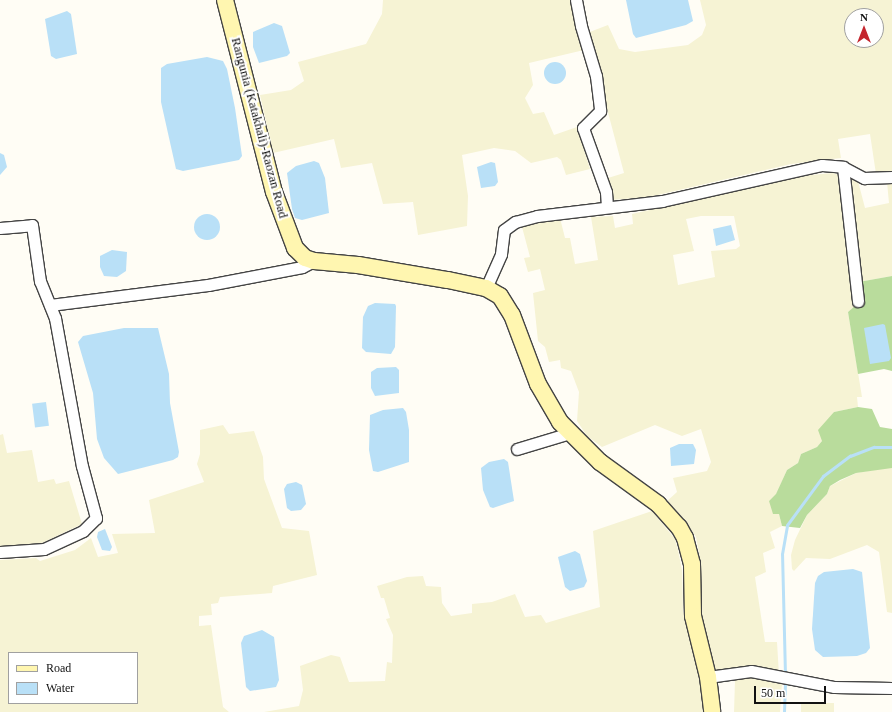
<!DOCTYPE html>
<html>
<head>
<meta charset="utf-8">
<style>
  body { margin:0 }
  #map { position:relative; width:892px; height:712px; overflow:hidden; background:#fffdf5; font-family:Georgia,serif }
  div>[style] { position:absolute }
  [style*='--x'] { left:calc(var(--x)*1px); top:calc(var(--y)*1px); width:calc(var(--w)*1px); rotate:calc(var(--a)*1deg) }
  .farmland>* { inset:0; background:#f6f3d4; transform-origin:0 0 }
  .forest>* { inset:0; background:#b9dc9c }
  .water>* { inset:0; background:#b9e0f7; transform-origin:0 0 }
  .round { border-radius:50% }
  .stream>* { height:3px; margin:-1.5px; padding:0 1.5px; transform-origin:1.5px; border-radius:1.5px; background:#b9e0f7 }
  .roads { filter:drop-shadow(1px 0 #444) drop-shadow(-1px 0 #444) drop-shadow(0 1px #444) drop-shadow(0 -1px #444) }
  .minor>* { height:11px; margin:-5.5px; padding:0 5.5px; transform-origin:5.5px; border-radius:5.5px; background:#fff }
  .secondary>* { height:16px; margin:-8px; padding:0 8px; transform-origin:8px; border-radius:8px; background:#fff6b0 }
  span { translate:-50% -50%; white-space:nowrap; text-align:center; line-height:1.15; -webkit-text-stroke:4px #fff; paint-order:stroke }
  .street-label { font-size:13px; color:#111 }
  .legend { position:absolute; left:8px; top:652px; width:130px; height:52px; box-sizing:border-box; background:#fff; border:1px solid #a0a0a0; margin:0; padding:5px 7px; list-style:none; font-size:12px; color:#111 }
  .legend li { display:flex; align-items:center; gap:8px; height:20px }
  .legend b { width:20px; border:1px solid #a0a0a0 }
  .north { position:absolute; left:844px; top:8px; width:40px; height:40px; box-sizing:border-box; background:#fff; border:1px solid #a0a0a0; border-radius:50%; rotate:0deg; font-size:11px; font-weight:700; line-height:16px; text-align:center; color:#111 }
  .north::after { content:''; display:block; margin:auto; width:14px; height:18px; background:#c4262e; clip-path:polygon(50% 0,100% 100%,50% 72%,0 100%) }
  .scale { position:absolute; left:754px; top:686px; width:72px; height:18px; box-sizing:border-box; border:2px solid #111; border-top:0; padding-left:5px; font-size:12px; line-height:14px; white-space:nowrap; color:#111; -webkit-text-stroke:3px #fff; paint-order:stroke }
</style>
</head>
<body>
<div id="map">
  <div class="farmland">
    <i style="clip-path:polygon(383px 0,573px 0,584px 50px,529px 63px,533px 85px,525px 98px,533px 114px,544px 112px,554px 135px,577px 127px,590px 169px,566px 175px,561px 160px,557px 157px,531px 163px,515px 151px,494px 148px,462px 155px,468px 196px,467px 226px,418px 235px,413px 202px,383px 204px,372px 163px,341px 168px,334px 139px,273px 153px,260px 95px,291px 90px,304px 81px,298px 62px,366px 44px,382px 14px)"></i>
    <i style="clip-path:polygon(evenodd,700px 0,892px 0,892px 171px,876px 174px,870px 134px,838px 139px,841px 158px,791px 164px,649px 197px,611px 200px,608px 178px,624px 173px,587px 33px,608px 25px,619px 49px,635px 52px,688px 45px,702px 35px,706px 25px,700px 0,852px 16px,876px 16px,876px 40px,852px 40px,852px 16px)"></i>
    <i style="clip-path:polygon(evenodd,833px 173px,858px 181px,865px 208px,889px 203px,887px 182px,892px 181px,892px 276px,853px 283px,855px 307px,848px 312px,862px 397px,857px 397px,858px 407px,834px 412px,822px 441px,817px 447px,801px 454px,798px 463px,787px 470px,776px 495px,769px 501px,779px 514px,782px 526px,770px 532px,775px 548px,763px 553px,766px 572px,755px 577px,765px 642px,777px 642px,779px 675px,716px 672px,699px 606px,700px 558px,696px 537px,679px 513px,666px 502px,677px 492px,673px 478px,707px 471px,711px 462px,701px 429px,682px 436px,655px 425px,602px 447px,587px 436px,577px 421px,579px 392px,571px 371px,561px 368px,560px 360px,549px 362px,545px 347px,538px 341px,533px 293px,545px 290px,540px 269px,528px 272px,524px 258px,530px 257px,522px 227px,560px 218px,565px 238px,570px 238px,575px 264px,598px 260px,591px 217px,613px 216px,615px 228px,633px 224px,632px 214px,801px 176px,833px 173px,701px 216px,734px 216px,740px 246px,736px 249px,711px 251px,715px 277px,678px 285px,673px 255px,694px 251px,686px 219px,701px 216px)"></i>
    <i style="clip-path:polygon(evenodd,223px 425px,229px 434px,254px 431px,263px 457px,264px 479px,282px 528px,309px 531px,317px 575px,273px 586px,272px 593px,220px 597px,218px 603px,211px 604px,212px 615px,199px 616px,199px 626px,211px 625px,223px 707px,229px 712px,0 712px,0 560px,36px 558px,40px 561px,75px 550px,91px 538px,98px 557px,118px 553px,112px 534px,155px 533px,149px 500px,204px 482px,197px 464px,200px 454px,200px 430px,223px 425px,9px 653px,137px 653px,137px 703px,9px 703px,9px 653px)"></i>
    <i style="clip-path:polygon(3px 434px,7px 453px,32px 450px,38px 482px,54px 479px,56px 484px,69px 481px,82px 524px,40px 544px,0 547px,0 435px)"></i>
    <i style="clip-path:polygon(884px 468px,892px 468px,892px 613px,887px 612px,879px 552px,867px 545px,830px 559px,806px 558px,794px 571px,792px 569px,791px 555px,795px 540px,807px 515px,827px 494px,830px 486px,856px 473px)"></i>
    <i style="clip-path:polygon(652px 511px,675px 539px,678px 550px,682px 570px,683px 611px,699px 672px,703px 712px,264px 712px,299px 706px,303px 690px,300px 666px,331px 655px,340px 657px,349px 682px,385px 681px,387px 662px,392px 663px,393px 635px,386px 619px,390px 618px,384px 598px,381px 598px,377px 586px,407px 577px,423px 576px,426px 586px,441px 587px,442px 603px,451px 616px,472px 613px,472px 604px,492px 602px,515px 594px,525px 617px,541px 615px,546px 623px,600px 607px,593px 531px)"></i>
    <i style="clip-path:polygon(746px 676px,782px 683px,780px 712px,734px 712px,735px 680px,737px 677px)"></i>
    <i style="left:801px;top:703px;width:33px;height:9px"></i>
  </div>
  <div class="forest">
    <i style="clip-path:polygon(892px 276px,892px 371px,884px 369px,858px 374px,848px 312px,855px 306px,853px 283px)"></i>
    <i style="clip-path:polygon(858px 407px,872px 409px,880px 427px,892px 429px,892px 468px,856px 473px,840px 480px,830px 486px,827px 494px,807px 515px,800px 528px,782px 526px,779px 514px,773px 514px,769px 501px,776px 494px,787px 470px,798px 463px,801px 454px,817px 447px,822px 441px,818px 430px,834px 412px)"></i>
  </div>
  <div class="water">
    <i style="clip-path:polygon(626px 0,688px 0,693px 21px,686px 25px,636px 38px,633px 34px)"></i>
    <i style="clip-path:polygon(67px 11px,71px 14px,77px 54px,56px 59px,51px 56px,45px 19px)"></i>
    <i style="clip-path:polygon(274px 23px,282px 26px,290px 53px,287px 56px,259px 63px,253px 47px,253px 32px)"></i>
    <i style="clip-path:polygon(207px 57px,223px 61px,227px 69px,235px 108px,242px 156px,239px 160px,183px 171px,176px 169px,161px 102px,161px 68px,167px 64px)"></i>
    <i class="round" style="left:544px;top:62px;width:22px;height:22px"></i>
    <i style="clip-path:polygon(0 153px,4px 155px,7px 167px,0 175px)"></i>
    <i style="clip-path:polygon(314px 161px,319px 163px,325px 178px,329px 213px,302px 220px,295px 218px,292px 209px,287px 173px,296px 166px)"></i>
    <i style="clip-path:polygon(491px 162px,495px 163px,498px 182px,495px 186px,481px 188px,477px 167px)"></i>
    <i class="round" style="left:194px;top:214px;width:26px;height:26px"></i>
    <i style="clip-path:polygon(731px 225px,735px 240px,716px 246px,713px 229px)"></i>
    <i style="clip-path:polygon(112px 250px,127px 252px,126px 271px,117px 277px,104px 276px,100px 267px,100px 256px)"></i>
    <i style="clip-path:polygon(375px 303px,395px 304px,396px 306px,395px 347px,391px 354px,366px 352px,362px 348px,363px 317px,368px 306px)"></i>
    <i style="clip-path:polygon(883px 324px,885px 325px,891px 358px,889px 361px,870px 364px,864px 328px)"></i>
    <i style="clip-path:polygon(124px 328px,158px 328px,169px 374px,170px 403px,179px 452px,178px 457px,173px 460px,118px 474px,104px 458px,97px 439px,93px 393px,78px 342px,83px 336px)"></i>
    <i style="clip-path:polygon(396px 367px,399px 370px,399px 393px,375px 396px,371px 388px,371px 372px,377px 368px)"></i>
    <i style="left:46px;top:402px;width:24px;height:14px;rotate:83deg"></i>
    <i style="clip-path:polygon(403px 408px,406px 412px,409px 430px,409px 462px,378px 472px,373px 471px,369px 450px,370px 415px,383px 410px)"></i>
    <i style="clip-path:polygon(693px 444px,696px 450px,694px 464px,671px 466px,670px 448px,679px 444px)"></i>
    <i style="clip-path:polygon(504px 459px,508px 462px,514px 501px,493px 508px,490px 507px,483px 490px,481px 468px,489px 462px)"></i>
    <i style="clip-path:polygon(296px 482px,302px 485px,306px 504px,301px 510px,291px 511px,287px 508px,284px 489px,287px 484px)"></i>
    <i style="clip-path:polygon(105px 529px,112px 547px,110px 551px,102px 550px,97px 537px,98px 532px)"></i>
    <i style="clip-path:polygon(575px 551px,580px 554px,587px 581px,584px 587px,570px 591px,565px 587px,558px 557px)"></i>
    <i style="clip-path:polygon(853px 569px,862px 572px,870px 648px,866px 653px,857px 656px,823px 657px,815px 650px,812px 629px,815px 583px,818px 576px,824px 572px)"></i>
    <i style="clip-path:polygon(262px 630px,274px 637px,279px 680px,276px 687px,250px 691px,246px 687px,241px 643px,244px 636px)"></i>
  </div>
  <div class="stream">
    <i style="--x:785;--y:675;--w:121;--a:-91.4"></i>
    <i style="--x:782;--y:554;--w:29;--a:-80"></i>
    <i style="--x:787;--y:525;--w:61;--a:-53.7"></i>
    <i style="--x:823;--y:476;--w:34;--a:-37"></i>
    <i style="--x:850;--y:456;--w:26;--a:-21"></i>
    <i style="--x:874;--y:447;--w:18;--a:0"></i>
    <i style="--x:784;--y:712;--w:32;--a:-88"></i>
  </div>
  <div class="roads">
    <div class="minor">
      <i style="--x:576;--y:0;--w:26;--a:79"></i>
      <i style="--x:581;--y:26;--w:52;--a:73.3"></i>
      <i style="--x:596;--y:76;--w:35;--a:83"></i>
      <i style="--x:600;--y:111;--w:24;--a:135"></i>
      <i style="--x:583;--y:128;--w:68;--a:70.2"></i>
      <i style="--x:606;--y:192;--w:14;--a:86"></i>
      <i style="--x:843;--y:167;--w:135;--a:83.6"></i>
      <i style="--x:0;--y:228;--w:32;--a:-5"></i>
      <i style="--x:32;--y:225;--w:57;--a:81.9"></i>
      <i style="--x:40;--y:281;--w:40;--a:68"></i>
      <i style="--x:55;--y:318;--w:150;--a:79.7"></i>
      <i style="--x:82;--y:466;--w:54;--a:74.9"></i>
      <i style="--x:96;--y:518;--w:18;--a:135"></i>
      <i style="--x:83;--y:531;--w:43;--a:155.2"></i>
      <i style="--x:44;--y:549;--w:44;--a:176.1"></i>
      <i style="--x:486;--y:288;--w:37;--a:-66"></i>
      <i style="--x:501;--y:254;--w:24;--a:-83"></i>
      <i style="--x:504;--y:230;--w:14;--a:-36"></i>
      <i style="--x:515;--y:222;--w:23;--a:-15"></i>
      <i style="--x:537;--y:216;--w:126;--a:-6.8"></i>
      <i style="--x:662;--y:201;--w:164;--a:-12.7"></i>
      <i style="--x:822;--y:165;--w:21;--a:5"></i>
      <i style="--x:843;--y:167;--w:24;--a:28"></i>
      <i style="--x:864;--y:178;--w:28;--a:-2"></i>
      <i style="--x:50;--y:305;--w:159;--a:-7.2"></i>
      <i style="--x:208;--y:285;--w:96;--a:-10.8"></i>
      <i style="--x:302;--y:267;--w:13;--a:-27"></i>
      <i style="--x:517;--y:449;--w:55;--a:-16.8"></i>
      <i style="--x:708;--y:677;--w:43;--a:-7.9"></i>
      <i style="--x:751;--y:671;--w:85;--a:10.9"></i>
      <i style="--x:834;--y:687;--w:58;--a:1"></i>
    </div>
    <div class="secondary">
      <i style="--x:225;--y:0;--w:198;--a:75.7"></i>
      <i style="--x:274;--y:192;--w:60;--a:69.4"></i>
      <i style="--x:295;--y:248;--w:14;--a:45"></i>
      <i style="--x:305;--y:258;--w:9;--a:18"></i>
      <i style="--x:314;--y:261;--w:44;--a:5.2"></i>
      <i style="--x:358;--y:265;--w:91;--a:9.5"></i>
      <i style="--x:448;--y:280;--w:39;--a:12"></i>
      <i style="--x:486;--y:288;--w:16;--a:30"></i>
      <i style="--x:500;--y:296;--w:22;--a:58"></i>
      <i style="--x:512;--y:315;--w:74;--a:69.4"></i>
      <i style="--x:538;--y:384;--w:44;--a:59.9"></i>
      <i style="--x:560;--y:422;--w:57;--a:45"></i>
      <i style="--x:600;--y:462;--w:72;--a:35.9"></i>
      <i style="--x:658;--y:504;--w:31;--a:48"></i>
      <i style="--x:679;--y:527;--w:13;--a:61"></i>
      <i style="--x:685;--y:538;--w:27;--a:75"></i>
      <i style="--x:692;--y:564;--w:52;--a:88.9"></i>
      <i style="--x:693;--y:616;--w:63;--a:76.2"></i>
      <i style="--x:708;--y:677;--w:35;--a:83"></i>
    </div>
  </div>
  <div class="street-label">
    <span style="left:259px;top:128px;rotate:75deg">Rangunia (Katakhali)-Raozan Road</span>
  </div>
  <ul class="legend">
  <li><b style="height:5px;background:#fff6b0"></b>Road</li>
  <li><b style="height:11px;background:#b9e0f7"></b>Water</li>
  </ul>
  <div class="north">N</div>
  <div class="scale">50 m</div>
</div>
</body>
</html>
